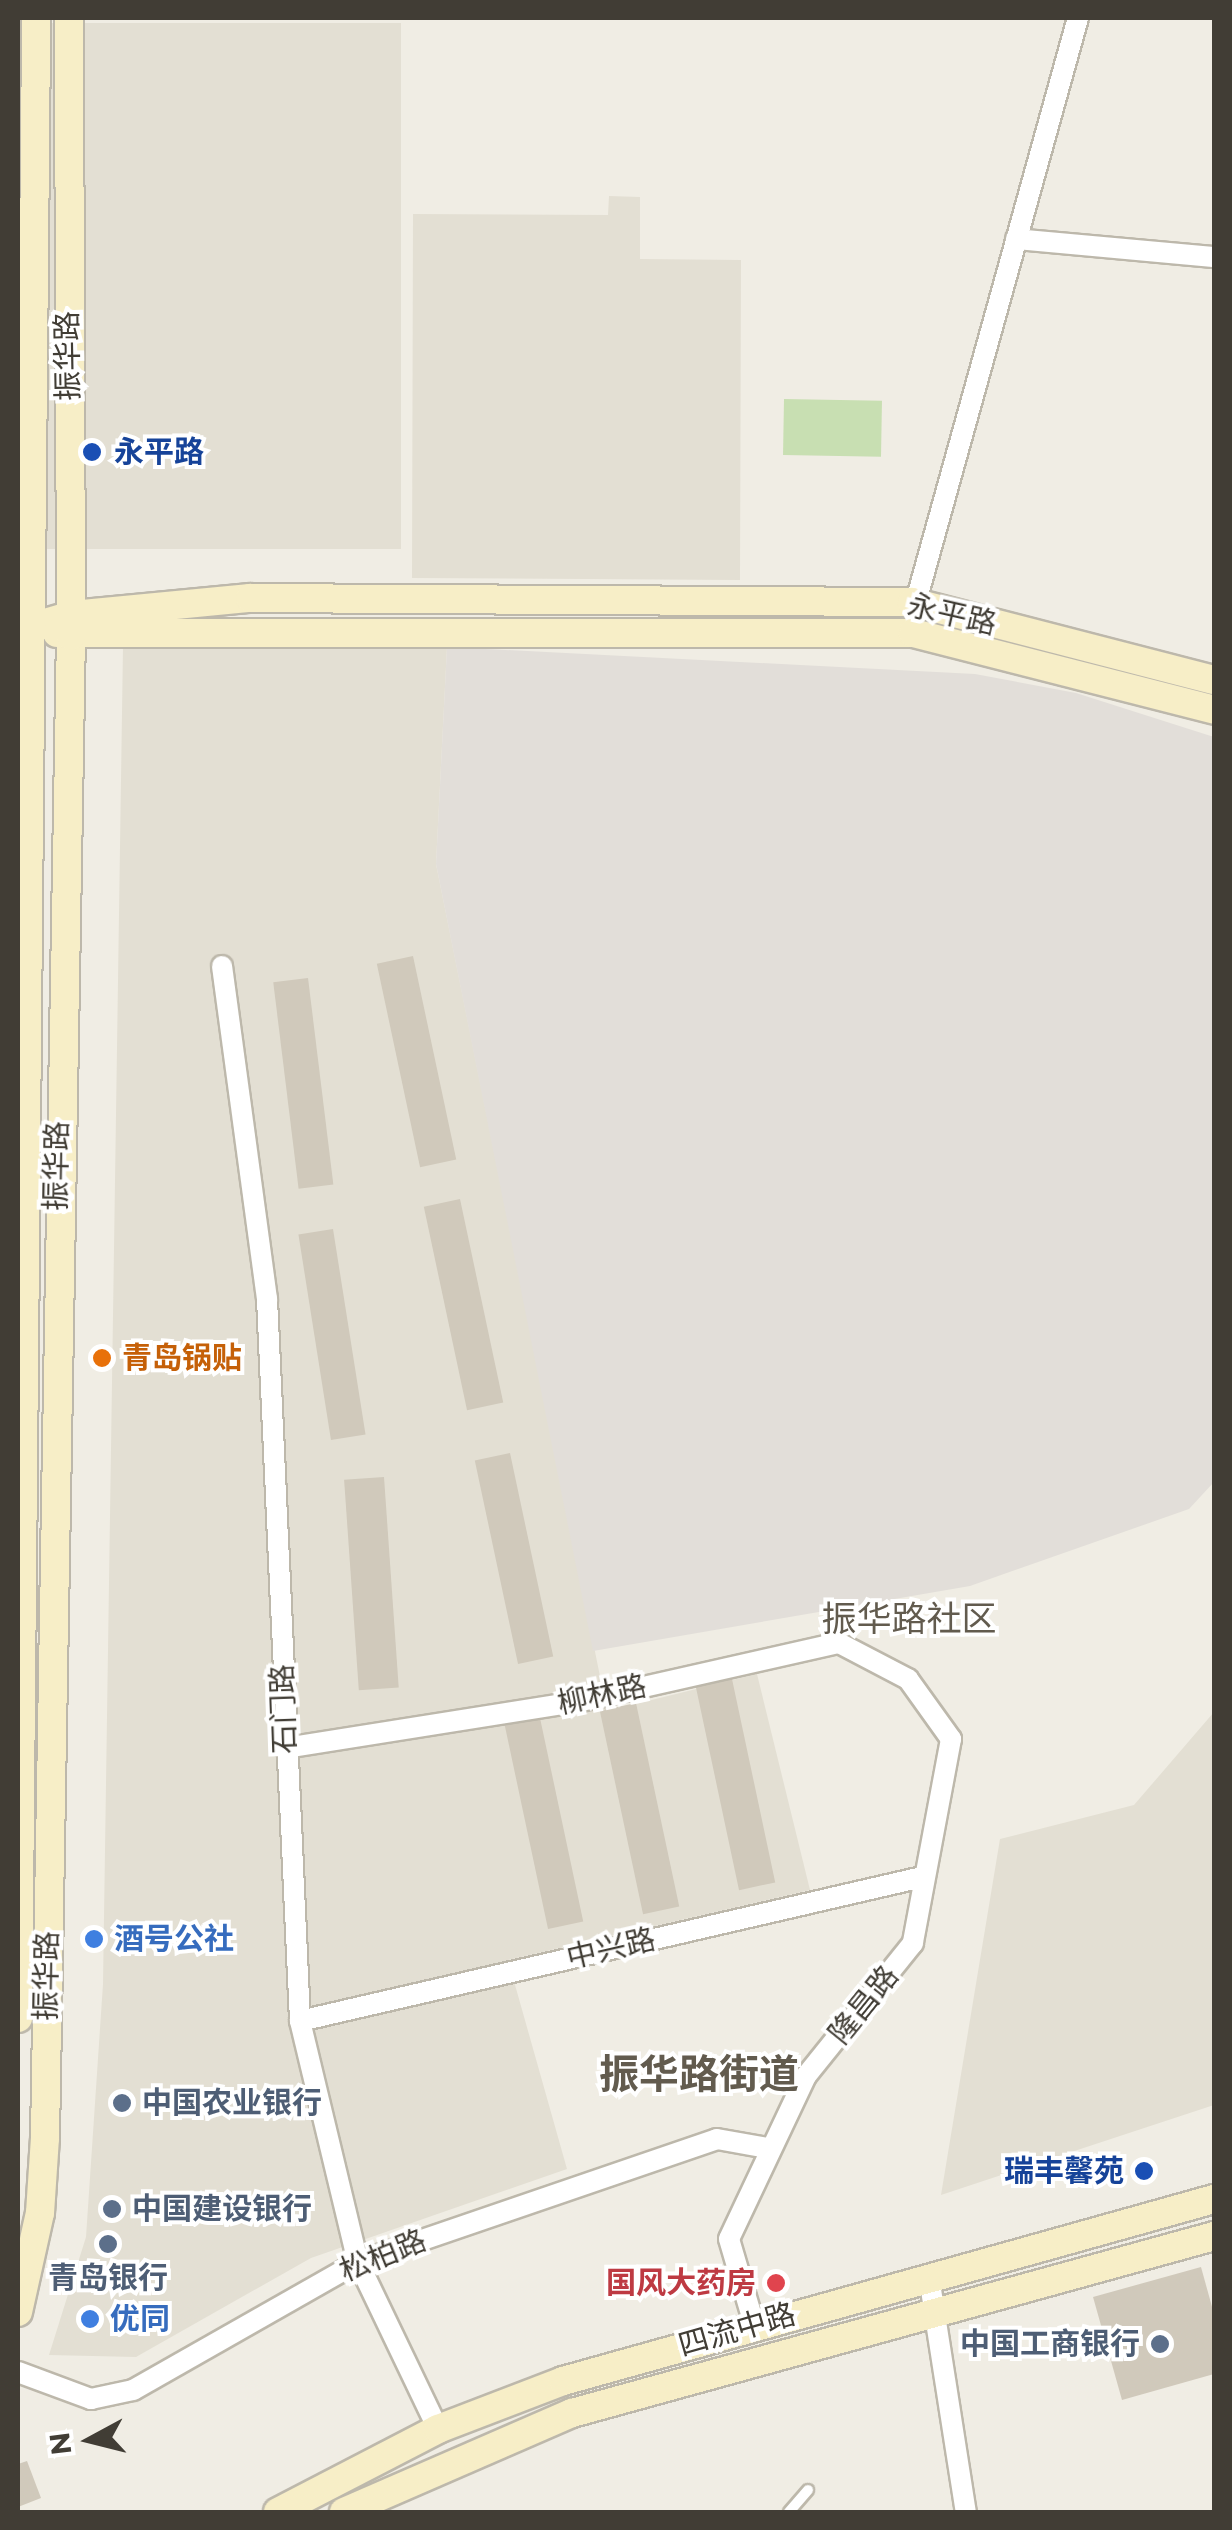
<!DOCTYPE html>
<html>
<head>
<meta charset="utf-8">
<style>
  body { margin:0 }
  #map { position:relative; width:1232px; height:2530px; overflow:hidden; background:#f0ede4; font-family:Montserrat,"Noto Sans SC",sans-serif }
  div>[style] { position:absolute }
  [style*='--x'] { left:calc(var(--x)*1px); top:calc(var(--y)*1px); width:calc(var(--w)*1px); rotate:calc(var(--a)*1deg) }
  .residential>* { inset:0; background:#e3dfd3; transform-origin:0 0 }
  .industrial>* { inset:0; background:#e2ded9 }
  .green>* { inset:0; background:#c8dfb2; transform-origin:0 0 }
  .building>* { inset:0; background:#d0c9bb; transform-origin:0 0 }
  .roads { filter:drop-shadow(2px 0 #bdb8ab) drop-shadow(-2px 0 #bdb8ab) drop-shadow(0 2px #bdb8ab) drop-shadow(0 -2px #bdb8ab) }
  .lane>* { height:10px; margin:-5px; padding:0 5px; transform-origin:5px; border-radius:5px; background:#fff }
  .street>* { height:20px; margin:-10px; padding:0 10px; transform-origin:10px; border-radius:10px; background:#fff }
  .secondary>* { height:28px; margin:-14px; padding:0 14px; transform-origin:14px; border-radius:14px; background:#f7eec7 }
  .dots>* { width:28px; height:28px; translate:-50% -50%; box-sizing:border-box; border:5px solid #fff; border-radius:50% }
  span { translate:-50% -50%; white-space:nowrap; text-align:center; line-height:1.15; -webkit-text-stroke:8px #fff; paint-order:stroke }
  .street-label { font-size:30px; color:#413d35 }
  .transit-label { font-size:30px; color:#164399; font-weight:700 }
  .left { translate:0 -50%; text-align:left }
  .right { translate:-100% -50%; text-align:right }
  .food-label { font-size:30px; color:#c56008; font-weight:700 }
  .shop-label { font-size:30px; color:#366cbe; font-weight:700 }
  .service-label { font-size:30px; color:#4e5e75; font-weight:700 }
  .health-label { font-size:30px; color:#be3a42; font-weight:700 }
  .quarter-label { font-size:35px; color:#625b4e }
  .district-label { font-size:40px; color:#625b4e; font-weight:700 }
  .frame { position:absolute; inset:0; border:20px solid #413d35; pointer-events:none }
  .north { position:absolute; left:40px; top:2390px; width:100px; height:100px; -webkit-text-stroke:8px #fff; paint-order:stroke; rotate:263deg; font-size:28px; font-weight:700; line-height:40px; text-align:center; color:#413d35 }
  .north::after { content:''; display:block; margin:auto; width:35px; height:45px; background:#413d35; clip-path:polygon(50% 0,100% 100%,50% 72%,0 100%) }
</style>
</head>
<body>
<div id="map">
  <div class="residential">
    <i style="left:18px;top:23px;width:383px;height:526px"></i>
    <i style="clip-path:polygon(609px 196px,640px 197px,640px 259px,741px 260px,740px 580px,412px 578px,413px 214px,608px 215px)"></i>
    <i style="clip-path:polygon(123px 646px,447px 647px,436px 864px,607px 1711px,757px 1674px,810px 1890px,508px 1960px,567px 2169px,311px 2258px,136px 2357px,49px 2355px,86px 2237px,103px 1984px)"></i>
    <i style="clip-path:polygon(1214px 1712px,1214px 2105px,941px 2195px,1000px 1839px,1134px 1805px)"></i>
  </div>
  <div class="industrial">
    <i style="clip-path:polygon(447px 647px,975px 674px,1076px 693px,1214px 737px,1214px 1482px,1189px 1509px,970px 1586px,593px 1651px,436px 864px)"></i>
  </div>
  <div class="green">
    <i style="left:784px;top:399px;width:98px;height:56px;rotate:1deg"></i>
  </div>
  <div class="building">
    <i style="left:413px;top:956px;width:208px;height:37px;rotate:78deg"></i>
    <i style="left:308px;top:978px;width:208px;height:35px;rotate:83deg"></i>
    <i style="left:460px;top:1199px;width:208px;height:37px;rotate:78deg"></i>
    <i style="left:333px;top:1229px;width:208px;height:35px;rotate:81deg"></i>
    <i style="left:510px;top:1453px;width:208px;height:36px;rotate:78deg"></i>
    <i style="left:384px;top:1477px;width:211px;height:40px;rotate:86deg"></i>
    <i style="left:732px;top:1679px;width:208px;height:37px;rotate:78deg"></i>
    <i style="left:636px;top:1703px;width:208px;height:37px;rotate:78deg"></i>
    <i style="left:540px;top:1718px;width:208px;height:36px;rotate:78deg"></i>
    <i style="clip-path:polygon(1201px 2267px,1214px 2314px,1214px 2374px,1122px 2400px,1093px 2297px)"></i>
    <i style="clip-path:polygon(27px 2461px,41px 2498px,18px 2507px,18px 2464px)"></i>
  </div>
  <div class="roads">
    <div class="lane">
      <i style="--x:789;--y:2512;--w:29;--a:-49"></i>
    </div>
    <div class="street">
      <i style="--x:1016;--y:239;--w:199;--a:5.2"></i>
      <i style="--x:913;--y:612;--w:616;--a:-74.48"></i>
      <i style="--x:222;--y:966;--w:336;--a:82.3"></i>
      <i style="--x:267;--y:1299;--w:723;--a:87.38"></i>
      <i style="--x:300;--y:2021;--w:248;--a:76.5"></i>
      <i style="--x:358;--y:2262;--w:185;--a:64.4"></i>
      <i style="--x:285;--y:1748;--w:296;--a:-9"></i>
      <i style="--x:577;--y:1702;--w:269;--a:-12.7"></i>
      <i style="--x:839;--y:1643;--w:78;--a:27.6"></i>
      <i style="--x:908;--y:1679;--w:74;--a:54.4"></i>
      <i style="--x:951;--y:1739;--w:208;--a:100.6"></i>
      <i style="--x:913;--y:1943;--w:171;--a:128.8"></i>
      <i style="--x:806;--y:2076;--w:180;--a:115.3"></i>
      <i style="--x:729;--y:2239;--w:89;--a:73.6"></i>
      <i style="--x:300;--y:2021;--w:638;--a:-13.03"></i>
      <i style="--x:929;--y:2277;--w:238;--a:81.1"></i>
      <i style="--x:18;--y:2372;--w:78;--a:20.3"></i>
      <i style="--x:91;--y:2399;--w:43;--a:-12.1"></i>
      <i style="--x:133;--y:2390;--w:259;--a:-29.6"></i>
      <i style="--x:358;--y:2262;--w:379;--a:-18.9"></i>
      <i style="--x:717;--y:2139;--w:52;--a:10"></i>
    </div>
    <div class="secondary">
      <i style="--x:18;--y:631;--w:56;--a:-16.5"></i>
      <i style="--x:72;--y:615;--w:179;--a:-5.5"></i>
      <i style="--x:250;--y:598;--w:662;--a:0.35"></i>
      <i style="--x:912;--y:602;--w:312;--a:14.5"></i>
      <i style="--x:57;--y:633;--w:856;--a:0"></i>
      <i style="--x:913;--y:633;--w:311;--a:14.3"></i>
      <i style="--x:18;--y:2018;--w:2000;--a:-89.48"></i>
      <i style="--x:18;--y:2312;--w:101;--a:-77.5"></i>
      <i style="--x:40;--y:2213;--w:75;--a:-86.2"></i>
      <i style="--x:45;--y:2138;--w:1502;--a:-89.01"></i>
      <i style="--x:71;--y:636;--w:618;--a:-90.19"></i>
      <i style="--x:278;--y:2512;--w:180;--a:-27.4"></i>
      <i style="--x:438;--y:2429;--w:134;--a:-21"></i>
      <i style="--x:563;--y:2381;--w:676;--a:-15.62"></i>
      <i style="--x:344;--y:2512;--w:249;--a:-23.5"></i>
      <i style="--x:572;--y:2413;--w:666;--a:-15.41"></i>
    </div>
  </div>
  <div class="dots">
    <i style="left:92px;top:452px;background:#1a4fb4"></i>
    <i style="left:102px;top:1358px;background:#e8710a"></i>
    <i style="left:94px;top:1939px;background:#3f7fe0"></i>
    <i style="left:122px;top:2103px;background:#5c6f8a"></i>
    <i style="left:1144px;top:2171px;background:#1a4fb4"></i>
    <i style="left:112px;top:2209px;background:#5c6f8a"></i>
    <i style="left:108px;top:2244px;background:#5c6f8a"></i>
    <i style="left:776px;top:2283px;background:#e0444e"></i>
    <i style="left:90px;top:2319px;background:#3f7fe0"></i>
    <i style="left:1160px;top:2344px;background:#5c6f8a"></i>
  </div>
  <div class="street-label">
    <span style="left:68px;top:356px;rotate:-91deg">振华路</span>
    <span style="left:952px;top:615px;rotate:13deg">永平路</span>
    <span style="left:57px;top:1166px;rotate:-89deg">振华路</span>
    <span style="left:602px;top:1695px;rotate:-12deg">柳林路</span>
    <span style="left:284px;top:1709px;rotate:-92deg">石门路</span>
    <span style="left:611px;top:1949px;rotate:-13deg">中兴路</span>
    <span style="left:47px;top:1976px;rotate:-89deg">振华路</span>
    <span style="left:864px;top:2005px;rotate:-51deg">隆昌路</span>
    <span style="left:383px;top:2256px;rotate:-22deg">松柏路</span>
    <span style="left:737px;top:2330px;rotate:-16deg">四流中路</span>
  </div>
  <div class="transit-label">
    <span class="left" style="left:114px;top:452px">永平路</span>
    <span class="right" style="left:1124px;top:2171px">瑞丰馨苑</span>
  </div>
  <div class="food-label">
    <span class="left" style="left:122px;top:1358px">青岛锅贴</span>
  </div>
  <div class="shop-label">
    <span class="left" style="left:114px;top:1939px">酒号公社</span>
    <span class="left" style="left:110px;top:2319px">优同</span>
  </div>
  <div class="service-label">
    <span class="left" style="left:142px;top:2103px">中国农业银行</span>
    <span class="left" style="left:132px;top:2209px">中国建设银行</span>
    <span style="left:108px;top:2278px">青岛银行</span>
    <span class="right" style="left:1140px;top:2344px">中国工商银行</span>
  </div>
  <div class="health-label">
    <span class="right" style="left:756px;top:2283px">国风大药房</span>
  </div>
  <div class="quarter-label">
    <span style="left:909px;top:1619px">振华路社区</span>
  </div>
  <div class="district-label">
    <span style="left:699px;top:2074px">振华路街道</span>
  </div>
  <div class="frame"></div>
  <div class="north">N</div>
</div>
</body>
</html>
